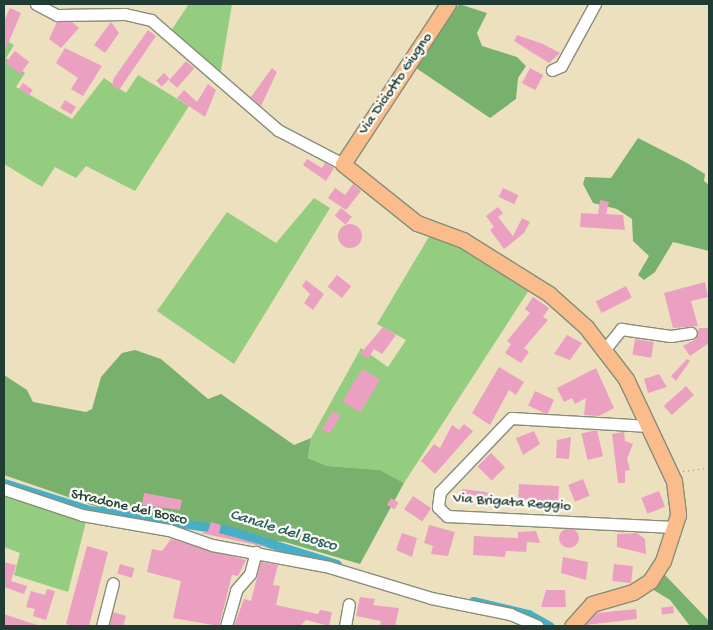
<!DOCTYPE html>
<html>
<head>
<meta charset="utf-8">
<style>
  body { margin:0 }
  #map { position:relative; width:713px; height:630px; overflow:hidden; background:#ece0bf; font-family:"Gochi Hand",sans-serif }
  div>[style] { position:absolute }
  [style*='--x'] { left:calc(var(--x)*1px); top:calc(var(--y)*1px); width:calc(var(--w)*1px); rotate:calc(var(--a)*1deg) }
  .green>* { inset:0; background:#95cd80 }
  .forest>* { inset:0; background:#78b06e }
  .canal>* { height:9px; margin:-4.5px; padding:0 4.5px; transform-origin:4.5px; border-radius:4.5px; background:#46afc5 }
  .building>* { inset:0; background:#eba0c2; transform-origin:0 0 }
  .round { border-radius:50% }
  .path>* { height:1px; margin-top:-0.5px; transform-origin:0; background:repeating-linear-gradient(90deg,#868e7a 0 1px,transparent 0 5px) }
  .roads { filter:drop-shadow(1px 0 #868e7a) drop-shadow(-1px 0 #868e7a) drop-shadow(0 1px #868e7a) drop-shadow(0 -1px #868e7a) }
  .minor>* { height:11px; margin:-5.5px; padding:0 5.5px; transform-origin:5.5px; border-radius:5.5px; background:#fff }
  .major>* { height:15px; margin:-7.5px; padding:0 7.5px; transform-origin:7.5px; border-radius:7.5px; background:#f9bc8a }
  span { translate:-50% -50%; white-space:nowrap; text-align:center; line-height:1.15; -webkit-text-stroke:4.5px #fdfcf7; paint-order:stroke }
  .street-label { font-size:15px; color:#1f3d34 }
  .water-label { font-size:16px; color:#2b5f60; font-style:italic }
  .frame { position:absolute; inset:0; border:5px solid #1f3d34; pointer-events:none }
</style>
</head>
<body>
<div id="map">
  <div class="green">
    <i style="clip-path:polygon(189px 4px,232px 4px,219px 82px,168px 35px)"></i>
    <i style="clip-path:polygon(4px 39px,14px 45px,6px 58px,25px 73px,16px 87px,72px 119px,104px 78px,126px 93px,138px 75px,189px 106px,135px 191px,86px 166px,76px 178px,55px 167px,42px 187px,4px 164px)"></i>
    <i style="clip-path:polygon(314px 198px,330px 208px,234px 364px,157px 311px,227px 212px,276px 243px)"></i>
    <i style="clip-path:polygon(433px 230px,531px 287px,404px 483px,380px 470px,327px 466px,308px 458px,311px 438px,361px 348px,388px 367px,406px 340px,377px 324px)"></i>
    <i style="clip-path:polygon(4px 489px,87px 518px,68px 592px,14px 575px,20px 553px,4px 547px)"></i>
  </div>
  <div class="forest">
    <i style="clip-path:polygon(459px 4px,487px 13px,477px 33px,482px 46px,517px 57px,526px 66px,518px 78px,516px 99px,490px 118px,416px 68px)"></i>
    <i style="clip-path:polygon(638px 138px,687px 163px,705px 174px,704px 181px,709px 185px,709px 251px,673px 242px,655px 272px,644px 280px,638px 275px,649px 256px,633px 241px,632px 219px,617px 209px,593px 203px,583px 184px,585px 177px,611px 178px)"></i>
    <i style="clip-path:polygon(135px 350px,161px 359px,208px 399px,221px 394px,294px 445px,311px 438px,308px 458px,327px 466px,380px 470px,404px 483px,360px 564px,285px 542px,228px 536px,173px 520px,100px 508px,4px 475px,4px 375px,27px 390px,33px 402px,86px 412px,92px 409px,101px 377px,122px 353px)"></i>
    <i style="clip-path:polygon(665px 575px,709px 621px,709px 626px,690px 626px,670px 600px,652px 589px)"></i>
  </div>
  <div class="canal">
    <i style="--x:4;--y:483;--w:89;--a:17.6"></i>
    <i style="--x:89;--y:510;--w:139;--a:8.2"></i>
    <i style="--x:227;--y:530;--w:115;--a:17.2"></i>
    <i style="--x:473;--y:601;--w:57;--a:13.3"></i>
    <i style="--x:528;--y:614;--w:25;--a:29"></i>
  </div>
  <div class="building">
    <i style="clip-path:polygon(10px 8px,21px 13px,4px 53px,4px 21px)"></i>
    <i style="clip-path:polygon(57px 22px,72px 22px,79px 28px,61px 48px,49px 39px)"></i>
    <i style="clip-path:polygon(111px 22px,119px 33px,105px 53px,94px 45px)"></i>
    <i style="clip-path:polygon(148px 30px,156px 36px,119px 90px,112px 85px,114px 78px)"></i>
    <i style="clip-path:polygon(517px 35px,543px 44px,560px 53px,549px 63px,514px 41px)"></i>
    <i style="clip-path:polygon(65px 48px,102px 66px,83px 96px,71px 89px,78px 78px,56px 63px)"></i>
    <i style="left:15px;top:51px;width:18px;height:15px;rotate:38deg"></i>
    <i style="left:186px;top:61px;width:11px;height:26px;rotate:41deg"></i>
    <i style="clip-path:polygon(272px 68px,277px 72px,261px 106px,251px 97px)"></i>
    <i style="left:530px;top:68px;width:15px;height:17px;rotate:28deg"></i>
    <i style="left:164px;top:73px;width:8px;height:11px;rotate:45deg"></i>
    <i style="left:23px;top:83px;width:12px;height:7px;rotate:35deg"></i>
    <i style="clip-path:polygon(208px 84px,216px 90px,205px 117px,177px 98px,184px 90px,197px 102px)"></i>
    <i style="left:65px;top:100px;width:13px;height:9px;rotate:32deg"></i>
    <i style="clip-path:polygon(307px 159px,322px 168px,325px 163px,334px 168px,326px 181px,303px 165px)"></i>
    <i style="clip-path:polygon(353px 184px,361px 191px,346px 210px,328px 198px,335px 188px,345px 195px)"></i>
    <i style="left:503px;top:188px;width:17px;height:10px;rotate:25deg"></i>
    <i style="clip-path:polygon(600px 200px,609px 202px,606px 214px,623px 215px,625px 230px,580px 227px,581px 213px,598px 214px)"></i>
    <i style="clip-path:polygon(498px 207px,503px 213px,498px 217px,513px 236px,522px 218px,530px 222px,524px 233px,504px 249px,490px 230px,494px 227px,486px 216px)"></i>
    <i style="left:341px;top:208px;width:14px;height:10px;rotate:39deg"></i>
    <i class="round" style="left:338px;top:224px;width:24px;height:24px"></i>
    <i style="left:337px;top:275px;width:18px;height:15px;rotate:38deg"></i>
    <i style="clip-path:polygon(306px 280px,324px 294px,313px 310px,304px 303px,310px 294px,302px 286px)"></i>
    <i style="clip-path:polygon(705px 282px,708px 297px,691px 301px,698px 326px,673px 328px,664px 293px)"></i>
    <i style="left:626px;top:286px;width:13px;height:34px;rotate:63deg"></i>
    <i style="clip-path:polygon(533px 297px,549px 308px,543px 317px,548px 320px,524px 348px,529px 352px,521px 363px,505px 353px,511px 344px,507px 341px,530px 313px,525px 309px)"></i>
    <i style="clip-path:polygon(383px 327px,396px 335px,382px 354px,374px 349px,368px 359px,360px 354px)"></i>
    <i style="clip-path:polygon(699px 328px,709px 328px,709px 343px,690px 356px,683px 346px,696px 339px)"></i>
    <i style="clip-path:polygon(567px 335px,582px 343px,570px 360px,554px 354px)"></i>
    <i style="left:635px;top:339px;width:19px;height:16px;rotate:9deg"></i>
    <i style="clip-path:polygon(687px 359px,690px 361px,676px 381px,671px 376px)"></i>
    <i style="clip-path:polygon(499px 367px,524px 382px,516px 395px,509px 390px,490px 425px,472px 413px)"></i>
    <i style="clip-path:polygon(596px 368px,614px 408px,599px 416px,584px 415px,586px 398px,575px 404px,572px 398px,564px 402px,557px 388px)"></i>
    <i style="left:362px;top:369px;width:21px;height:38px;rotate:31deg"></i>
    <i style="clip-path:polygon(659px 374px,667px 387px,648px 393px,644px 379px)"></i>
    <i style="left:686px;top:386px;width:12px;height:30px;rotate:48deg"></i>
    <i style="left:535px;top:391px;width:21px;height:16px;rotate:25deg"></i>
    <i style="left:333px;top:411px;width:9px;height:21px;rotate:32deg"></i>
    <i style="clip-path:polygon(464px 424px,473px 431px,435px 474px,421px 461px,434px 444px,440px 448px,452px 425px,459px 430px)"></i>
    <i style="left:597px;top:430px;width:27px;height:16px;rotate:77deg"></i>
    <i style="clip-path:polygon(534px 431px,540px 444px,523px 455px,516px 438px)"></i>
    <i style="clip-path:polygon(624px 432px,625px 441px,633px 444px,627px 459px,630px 470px,625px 471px,625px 483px,618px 483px,612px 434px)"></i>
    <i style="clip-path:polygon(571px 437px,569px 459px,556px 458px,557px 440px)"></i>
    <i style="left:491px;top:453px;width:20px;height:19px;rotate:45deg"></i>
    <i style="left:583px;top:479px;width:18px;height:16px;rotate:68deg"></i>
    <i style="left:519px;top:484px;width:40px;height:17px;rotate:3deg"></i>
    <i style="left:462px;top:489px;width:26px;height:14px;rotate:7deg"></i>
    <i style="left:659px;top:491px;width:17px;height:19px;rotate:69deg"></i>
    <i style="clip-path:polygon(144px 493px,182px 500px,180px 510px,142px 505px)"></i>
    <i style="left:413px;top:496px;width:22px;height:16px;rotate:34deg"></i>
    <i style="left:391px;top:498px;width:9px;height:8px;rotate:32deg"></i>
    <i style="clip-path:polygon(211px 522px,221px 525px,219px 533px,266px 546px,266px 547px,201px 533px,208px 531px)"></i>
    <i style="clip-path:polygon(429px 525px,455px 532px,448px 556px,431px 554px,433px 546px,424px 543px)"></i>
    <i class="round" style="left:559px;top:528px;width:20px;height:20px"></i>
    <i style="clip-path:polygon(536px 531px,540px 543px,527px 542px,526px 552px,506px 551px,505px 557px,473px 555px,474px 536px,518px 538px,518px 532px)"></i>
    <i style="clip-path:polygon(402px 533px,417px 538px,412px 557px,396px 550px)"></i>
    <i style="clip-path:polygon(637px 533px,645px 539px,646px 554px,617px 547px,617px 534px)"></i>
    <i style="clip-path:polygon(171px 539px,246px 560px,238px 576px,232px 575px,219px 626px,173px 618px,181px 581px,147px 572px,152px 549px,162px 551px)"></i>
    <i style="clip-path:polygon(87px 546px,108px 552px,89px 626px,73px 626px,66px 624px)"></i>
    <i style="clip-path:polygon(563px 557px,588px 562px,586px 580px,561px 573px)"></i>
    <i style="clip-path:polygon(4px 562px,16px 565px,11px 581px,27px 586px,24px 594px,4px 587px)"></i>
    <i style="clip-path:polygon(261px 562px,278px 565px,273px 585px,280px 586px,276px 605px,318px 614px,320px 610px,332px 612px,329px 626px,306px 620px,300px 626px,234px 626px,244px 599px,251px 601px)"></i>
    <i style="left:120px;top:564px;width:15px;height:10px;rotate:16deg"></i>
    <i style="left:614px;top:564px;width:19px;height:17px;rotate:6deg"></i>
    <i style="clip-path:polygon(47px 589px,55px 591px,46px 620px,33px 616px,35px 609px,26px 607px,31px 591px,45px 595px)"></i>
    <i style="clip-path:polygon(546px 590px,565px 590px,566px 607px,541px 607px)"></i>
    <i style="clip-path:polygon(360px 597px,375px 599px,373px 605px,399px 608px,395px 626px,380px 626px,381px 621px,356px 616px)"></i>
    <i style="left:673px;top:606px;width:7px;height:12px;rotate:82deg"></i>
    <i style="clip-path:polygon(636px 609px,637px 619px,586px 625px,597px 613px)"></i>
    <i style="clip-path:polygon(113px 612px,126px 616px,123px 626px,110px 625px)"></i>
    <i style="clip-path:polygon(4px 614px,37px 625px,36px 626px,4px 626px)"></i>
  </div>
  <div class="path">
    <i style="--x:683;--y:471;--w:26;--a:-7"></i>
  </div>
  <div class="roads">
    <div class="minor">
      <i style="--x:36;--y:4;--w:24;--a:28"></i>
      <i style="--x:57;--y:15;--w:68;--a:-0.8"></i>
      <i style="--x:125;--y:14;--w:27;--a:13"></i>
      <i style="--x:151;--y:20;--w:168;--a:40.9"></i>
      <i style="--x:278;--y:130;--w:73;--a:27.6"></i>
      <i style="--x:552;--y:70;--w:10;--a:-24"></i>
      <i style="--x:561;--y:66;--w:71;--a:-61.3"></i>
      <i style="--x:605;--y:349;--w:26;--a:-51"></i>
      <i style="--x:621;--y:329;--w:50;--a:8"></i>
      <i style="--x:671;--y:336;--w:20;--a:-9"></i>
      <i style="--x:649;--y:426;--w:138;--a:-176.7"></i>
      <i style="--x:511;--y:418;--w:103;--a:133.8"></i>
      <i style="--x:440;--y:492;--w:15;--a:98"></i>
      <i style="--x:438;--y:507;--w:13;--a:45"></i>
      <i style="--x:447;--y:516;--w:227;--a:2.8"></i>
      <i style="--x:4;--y:489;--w:82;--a:18.4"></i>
      <i style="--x:82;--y:515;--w:88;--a:9.8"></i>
      <i style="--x:169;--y:530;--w:46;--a:19.2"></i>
      <i style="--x:212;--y:545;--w:119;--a:10.6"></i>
      <i style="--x:329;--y:567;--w:107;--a:16.9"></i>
      <i style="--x:431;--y:598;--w:81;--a:11.4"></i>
      <i style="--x:510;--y:614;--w:30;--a:23"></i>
      <i style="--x:102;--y:626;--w:44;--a:-75.7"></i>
      <i style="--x:226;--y:626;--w:37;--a:-74"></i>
      <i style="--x:236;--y:590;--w:21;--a:-49"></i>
      <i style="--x:250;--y:574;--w:23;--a:-75"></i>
      <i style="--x:345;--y:626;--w:22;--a:-80"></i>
    </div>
    <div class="major">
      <i style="--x:448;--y:4;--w:191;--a:123.3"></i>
      <i style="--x:343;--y:164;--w:95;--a:38.6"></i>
      <i style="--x:417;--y:223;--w:49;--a:20.3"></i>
      <i style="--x:463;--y:240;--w:102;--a:32.1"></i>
      <i style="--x:549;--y:294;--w:50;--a:41.7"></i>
      <i style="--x:586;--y:327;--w:66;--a:52.4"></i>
      <i style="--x:626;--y:379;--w:113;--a:64.8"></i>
      <i style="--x:674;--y:481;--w:34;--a:83"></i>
      <i style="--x:678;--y:515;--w:48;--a:108.1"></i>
      <i style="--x:663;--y:561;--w:24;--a:123"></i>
      <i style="--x:650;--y:581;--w:20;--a:147"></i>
      <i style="--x:633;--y:592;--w:43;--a:163.7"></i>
      <i style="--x:592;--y:604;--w:30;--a:132"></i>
    </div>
  </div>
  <div class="street-label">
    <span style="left:396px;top:84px;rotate:-56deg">Via Diciotto Giugno</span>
    <span style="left:512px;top:503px;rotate:4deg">Via Brigata Reggio</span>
    <span style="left:129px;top:508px;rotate:13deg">Stradone del Bosco</span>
  </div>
  <div class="water-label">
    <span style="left:283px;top:532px;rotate:17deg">Canale del Bosco</span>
  </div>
  <div class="frame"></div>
</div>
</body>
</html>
